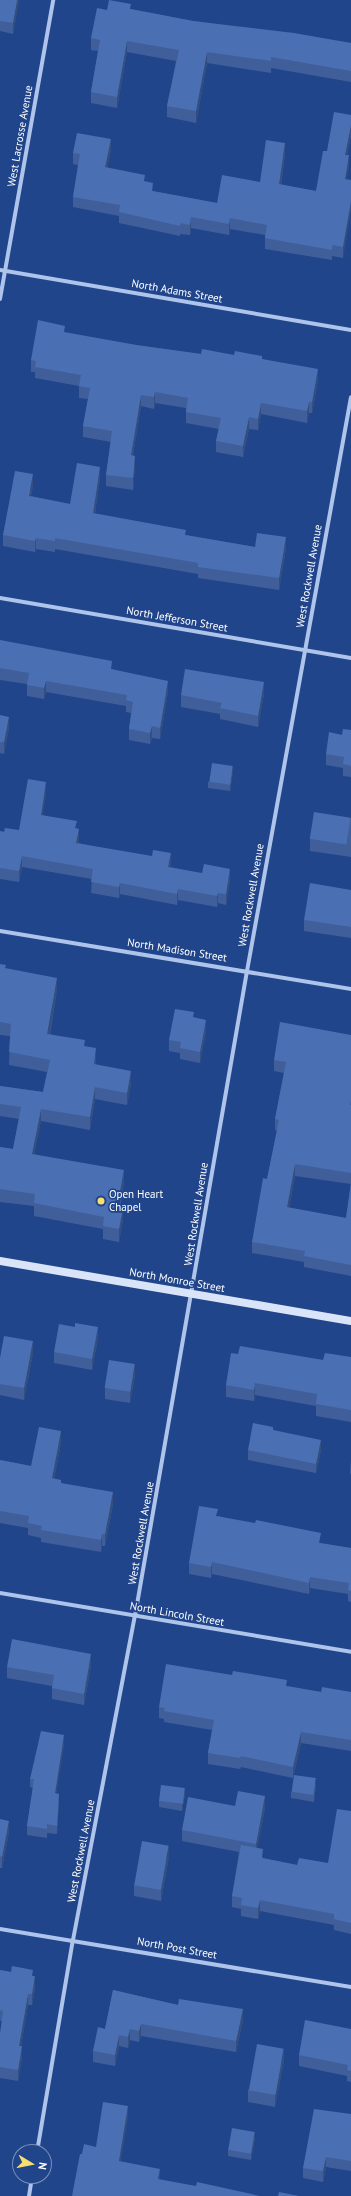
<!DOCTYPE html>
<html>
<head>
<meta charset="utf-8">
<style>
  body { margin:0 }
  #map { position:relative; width:351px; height:2196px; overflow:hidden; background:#21458b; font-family:"PT Sans",sans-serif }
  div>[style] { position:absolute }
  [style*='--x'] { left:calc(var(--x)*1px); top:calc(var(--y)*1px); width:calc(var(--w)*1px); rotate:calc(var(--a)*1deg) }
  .street>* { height:4px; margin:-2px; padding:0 2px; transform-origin:2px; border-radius:2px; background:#aec4eb }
  .secondary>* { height:8px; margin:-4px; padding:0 4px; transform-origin:4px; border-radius:4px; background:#d9e4f9 }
  .wall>* { inset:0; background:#405f9a }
  .shaded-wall>* { inset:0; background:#344e7d }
  .building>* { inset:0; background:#4a6fb3; transform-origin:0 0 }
  .dots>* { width:11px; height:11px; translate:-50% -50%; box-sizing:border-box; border:2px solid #21458b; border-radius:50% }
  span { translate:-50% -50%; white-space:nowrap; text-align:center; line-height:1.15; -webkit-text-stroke:3.5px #21458b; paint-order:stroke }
  .street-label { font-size:11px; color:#fff }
  .poi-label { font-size:11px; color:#fff }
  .left { translate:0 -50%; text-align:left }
  .north { position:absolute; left:12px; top:2144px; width:40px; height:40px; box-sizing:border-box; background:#21458b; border:1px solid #7a8fb9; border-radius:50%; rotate:100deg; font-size:11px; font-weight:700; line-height:16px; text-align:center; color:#fff }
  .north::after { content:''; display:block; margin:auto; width:14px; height:18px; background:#f8de6f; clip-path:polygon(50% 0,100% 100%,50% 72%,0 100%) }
</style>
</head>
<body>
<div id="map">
  <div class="street">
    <i style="--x:0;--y:270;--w:356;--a:9.7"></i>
    <i style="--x:0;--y:299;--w:304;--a:-79.9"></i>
    <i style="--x:0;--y:598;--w:356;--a:9.7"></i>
    <i style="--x:0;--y:931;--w:356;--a:9.4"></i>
    <i style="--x:0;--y:1593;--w:356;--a:9.5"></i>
    <i style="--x:0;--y:1929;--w:356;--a:9.4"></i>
    <i style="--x:37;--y:2152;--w:215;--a:-80.4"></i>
    <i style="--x:73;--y:1940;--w:330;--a:-79.2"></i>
    <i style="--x:135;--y:1616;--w:655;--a:-80.15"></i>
    <i style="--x:247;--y:971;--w:583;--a:-79.73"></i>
    <i style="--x:29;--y:2196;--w:20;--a:-81"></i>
  </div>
  <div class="secondary">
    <i style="--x:0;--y:1261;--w:356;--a:9.7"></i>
  </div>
  <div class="wall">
    <i style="clip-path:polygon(0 0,19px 0,13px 34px,0 31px)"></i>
    <i style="clip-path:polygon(131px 9px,193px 21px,351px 43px,351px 82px,271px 68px,271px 73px,207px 63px,196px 123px,167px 117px,167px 106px,176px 61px,127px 52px,117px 108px,91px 103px,91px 92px,98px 51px,91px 50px,91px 38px,107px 10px)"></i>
    <i style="clip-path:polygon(351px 115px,351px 136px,347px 155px,349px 166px,346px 180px,343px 258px,332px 256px,332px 260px,265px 249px,265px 235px,230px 229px,229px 235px,191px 228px,190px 235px,180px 234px,180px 236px,119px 223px,119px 216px,73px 207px,73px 197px,78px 165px,73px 164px,73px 153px,111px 150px,107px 168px,145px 182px,153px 191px,217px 203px,260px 182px,285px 154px,281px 185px,316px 191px,327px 151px)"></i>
    <i style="clip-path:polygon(65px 333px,136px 345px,201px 354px,234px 355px,262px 359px,318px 380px,312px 413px,309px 413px,307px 423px,261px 414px,258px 430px,249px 429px,243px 457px,216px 452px,216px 441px,219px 429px,186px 423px,186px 408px,155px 403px,154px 409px,141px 406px,133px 455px,135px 467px,133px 490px,106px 486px,106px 475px,111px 442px,83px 437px,83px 426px,88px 399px,79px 398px,79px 386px,35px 378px,35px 372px,31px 372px,31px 360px)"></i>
    <i style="clip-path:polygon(100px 478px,95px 514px,186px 535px,255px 547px,286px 548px,279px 590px,198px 578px,198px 574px,55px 549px,55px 552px,36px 549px,35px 552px,3px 546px,3px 535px,33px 485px,31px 496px,70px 504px)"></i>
    <i style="clip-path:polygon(0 640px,112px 669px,168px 692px,160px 739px,152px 738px,150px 744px,129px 740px,129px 729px,131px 713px,126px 712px,126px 706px,46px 692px,44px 699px,27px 696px,27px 684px,0 680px)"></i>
    <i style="clip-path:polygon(264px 694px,258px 727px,220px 719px,220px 714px,181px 707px,181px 695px)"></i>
    <i style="clip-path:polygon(0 715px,9px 728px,4px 754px,0 753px)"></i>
    <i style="clip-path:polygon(351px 730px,351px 777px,343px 776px,343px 768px,326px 765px,326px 754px,342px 735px)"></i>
    <i style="clip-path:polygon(233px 772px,230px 791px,208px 788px,208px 782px)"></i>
    <i style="clip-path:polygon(46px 793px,42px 815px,77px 829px,79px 840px,78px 843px,171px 864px,170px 867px,230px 880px,226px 905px,218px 903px,217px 907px,178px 900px,177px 905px,120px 894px,119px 898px,91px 893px,92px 879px,22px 867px,19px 882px,0 879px,0 831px,4px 832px,19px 830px)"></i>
    <i style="clip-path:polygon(351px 818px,351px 857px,310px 851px,310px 839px)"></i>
    <i style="clip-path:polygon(351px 890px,351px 938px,304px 931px,304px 920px)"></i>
    <i style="clip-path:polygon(0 964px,6px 969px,57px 990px,50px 1034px,85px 1046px,96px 1061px,96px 1065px,131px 1083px,127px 1105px,95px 1099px,90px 1130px,41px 1121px,34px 1154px,124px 1182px,120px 1207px,123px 1220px,119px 1242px,103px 1239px,103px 1229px,34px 1216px,34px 1206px,0 1202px,0 1147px,13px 1149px,19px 1119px,0 1116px,0 1086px,43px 1092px,47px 1072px,9px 1065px,10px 1036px,0 1035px)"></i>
    <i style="clip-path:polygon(194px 1017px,206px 1031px,200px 1063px,180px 1059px,180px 1053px,169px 1051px,169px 1040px)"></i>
    <i style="clip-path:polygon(evenodd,351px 1035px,351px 1276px,304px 1267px,304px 1262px,252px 1253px,252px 1242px,267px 1179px,277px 1131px,275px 1130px,275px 1119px,284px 1073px,274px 1071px,274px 1060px,351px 1035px,295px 1176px,351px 1184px,346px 1218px,289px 1208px,295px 1176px)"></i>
    <i style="clip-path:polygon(75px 1327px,98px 1338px,92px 1370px,54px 1363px,54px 1352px)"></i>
    <i style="clip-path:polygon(33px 1353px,24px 1400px,0 1395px,0 1358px)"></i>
    <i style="clip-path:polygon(238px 1354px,323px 1360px,351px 1357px,351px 1422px,316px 1416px,316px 1406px,255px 1395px,254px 1401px,226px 1397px,226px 1385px)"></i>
    <i style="clip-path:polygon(135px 1375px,130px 1403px,105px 1399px,105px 1388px)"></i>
    <i style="clip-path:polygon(273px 1430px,321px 1450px,316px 1473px,248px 1460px,248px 1450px)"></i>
    <i style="clip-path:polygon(61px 1443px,54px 1479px,61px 1483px,113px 1504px,105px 1546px,102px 1546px,101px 1552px,41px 1542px,41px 1538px,28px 1535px,28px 1528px,0 1523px,0 1460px,31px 1466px)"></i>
    <i style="clip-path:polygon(351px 1460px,351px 1474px,350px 1474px)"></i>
    <i style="clip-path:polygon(218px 1516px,321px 1543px,351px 1548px,351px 1602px,348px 1601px,348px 1594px,310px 1588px,309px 1594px,212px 1574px,211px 1578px,189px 1574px,189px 1563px)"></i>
    <i style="clip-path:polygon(91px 1666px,84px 1705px,52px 1699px,52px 1686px,7px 1678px,7px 1667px)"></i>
    <i style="clip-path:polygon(287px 1686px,321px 1692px,351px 1692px,351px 1751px,301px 1743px,293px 1778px,241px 1767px,240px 1769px,208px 1764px,208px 1753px,212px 1730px,164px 1722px,164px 1719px,159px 1718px,159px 1707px)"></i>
    <i style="clip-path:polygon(64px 1744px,56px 1793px,59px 1802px,57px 1834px,47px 1833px,47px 1838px,27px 1835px,27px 1826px,33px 1788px,30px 1787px,30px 1779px)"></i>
    <i style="clip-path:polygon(316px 1784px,314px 1802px,291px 1798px,291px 1792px)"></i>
    <i style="clip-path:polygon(185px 1794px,182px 1811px,159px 1807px,159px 1801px)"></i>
    <i style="clip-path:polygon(235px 1806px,265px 1808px,257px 1848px,263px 1858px,297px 1865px,328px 1863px,351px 1811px,351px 1934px,334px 1930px,334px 1925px,260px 1911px,258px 1919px,241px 1916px,241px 1909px,232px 1907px,232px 1896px,239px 1852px,182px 1841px,182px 1830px)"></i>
    <i style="clip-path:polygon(0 1819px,9px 1832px,2px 1868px,0 1868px)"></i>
    <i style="clip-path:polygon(169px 1857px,161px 1901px,134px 1896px,134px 1885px)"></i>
    <i style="clip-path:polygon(0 1970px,33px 1976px,35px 1988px,32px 2005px,28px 2005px,21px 2046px,22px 2057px,18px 2081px,0 2078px,0 2034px,2px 2021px,0 2021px)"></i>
    <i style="clip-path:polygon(113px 1990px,243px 2020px,236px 2052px,141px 2036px,139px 2042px,130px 2040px,128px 2048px,119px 2046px,115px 2066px,93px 2062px,93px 2051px,105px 2029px)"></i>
    <i style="clip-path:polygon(351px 2029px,351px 2082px,347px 2081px,347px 2076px,299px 2066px,299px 2055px)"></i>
    <i style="clip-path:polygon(284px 2060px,275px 2107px,248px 2102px,248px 2090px)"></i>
    <i style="clip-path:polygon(351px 2114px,351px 2171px,326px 2167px,323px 2182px,303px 2178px,303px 2168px)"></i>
    <i style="clip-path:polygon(255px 2138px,251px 2160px,228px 2156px,228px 2150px)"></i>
  </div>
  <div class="shaded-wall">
    <i style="clip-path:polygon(17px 0,19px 0,19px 2px,13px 34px,13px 23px)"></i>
    <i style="clip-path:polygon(127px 41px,127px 52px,117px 108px,117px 97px)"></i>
    <i style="clip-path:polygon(207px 52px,207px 63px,196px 123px,196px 111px)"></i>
    <i style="clip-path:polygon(351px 125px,351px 136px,345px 165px,345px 155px)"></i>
    <i style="clip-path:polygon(111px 139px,111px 150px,105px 178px,105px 167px)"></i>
    <i style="clip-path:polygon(285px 143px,285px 154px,279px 195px,279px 184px)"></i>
    <i style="clip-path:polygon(349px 155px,349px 166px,345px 190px,345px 179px)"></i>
    <i style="clip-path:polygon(351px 202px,351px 212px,343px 258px,343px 247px)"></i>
    <i style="clip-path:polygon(191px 217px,191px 228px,190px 235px,190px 225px)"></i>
    <i style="clip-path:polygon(230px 218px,230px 229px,229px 235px,229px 224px)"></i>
    <i style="clip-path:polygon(318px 369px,318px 380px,312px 413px,312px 402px)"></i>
    <i style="clip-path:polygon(155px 392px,155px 403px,154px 409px,154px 397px)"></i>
    <i style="clip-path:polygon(141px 395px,141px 406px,131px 466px,131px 455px)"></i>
    <i style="clip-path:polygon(309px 402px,309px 413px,307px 423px,307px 411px)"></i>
    <i style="clip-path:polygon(261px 403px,261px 414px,258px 430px,258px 419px)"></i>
    <i style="clip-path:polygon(249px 417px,249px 429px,243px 457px,243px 446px)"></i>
    <i style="clip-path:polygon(135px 456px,135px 467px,133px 490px,133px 478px)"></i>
    <i style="clip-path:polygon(100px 467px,100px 478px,93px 525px,93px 513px)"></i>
    <i style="clip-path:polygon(33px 474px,33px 485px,29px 507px,29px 496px)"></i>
    <i style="clip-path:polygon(286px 537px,286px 548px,279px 590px,279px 578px)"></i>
    <i style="clip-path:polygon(36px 538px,36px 549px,35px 552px,35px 541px)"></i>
    <i style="clip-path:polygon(46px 681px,46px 692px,44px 699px,44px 688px)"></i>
    <i style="clip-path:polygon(168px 681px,168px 692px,160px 739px,160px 728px)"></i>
    <i style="clip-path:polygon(264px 682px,264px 694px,258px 727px,258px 716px)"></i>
    <i style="clip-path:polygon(9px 717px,9px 728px,4px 754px,4px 742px)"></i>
    <i style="clip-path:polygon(152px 726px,152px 738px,150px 744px,150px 733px)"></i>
    <i style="clip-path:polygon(233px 766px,233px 772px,230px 791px,230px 785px)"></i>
    <i style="clip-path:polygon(46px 782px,46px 793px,41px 826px,41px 815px)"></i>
    <i style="clip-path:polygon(79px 829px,79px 840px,76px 854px,76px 843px)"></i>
    <i style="clip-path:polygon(171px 853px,171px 864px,168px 878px,168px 867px)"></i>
    <i style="clip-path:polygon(22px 856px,22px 867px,19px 882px,19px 871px)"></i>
    <i style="clip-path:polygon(230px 869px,230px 880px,226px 905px,226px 894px)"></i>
    <i style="clip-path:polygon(120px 883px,120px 894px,119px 898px,119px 887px)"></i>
    <i style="clip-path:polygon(178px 889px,178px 900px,177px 905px,177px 894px)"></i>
    <i style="clip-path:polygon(218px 893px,218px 903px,217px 907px,217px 896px)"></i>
    <i style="clip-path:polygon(57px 978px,57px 990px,47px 1047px,47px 1034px)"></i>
    <i style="clip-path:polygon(206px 1020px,206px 1031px,200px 1063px,200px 1052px)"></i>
    <i style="clip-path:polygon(96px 1048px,96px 1061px,94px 1077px,94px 1064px)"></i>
    <i style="clip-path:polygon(131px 1071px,131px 1083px,127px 1105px,127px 1093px)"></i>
    <i style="clip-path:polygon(95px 1087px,95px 1099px,90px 1130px,90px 1117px)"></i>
    <i style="clip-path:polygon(41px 1109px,41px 1121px,32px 1166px,32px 1154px)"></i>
    <i style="clip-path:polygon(295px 1164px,295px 1176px,287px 1218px,287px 1207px)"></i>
    <i style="clip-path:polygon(124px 1170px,124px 1182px,117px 1219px,117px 1207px)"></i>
    <i style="clip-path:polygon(123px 1208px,123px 1220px,119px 1242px,119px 1229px)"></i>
    <i style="clip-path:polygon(98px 1327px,98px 1338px,92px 1370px,92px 1359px)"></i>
    <i style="clip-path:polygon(33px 1341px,33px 1353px,24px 1400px,24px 1388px)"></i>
    <i style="clip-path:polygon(135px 1364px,135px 1375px,130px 1403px,130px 1392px)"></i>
    <i style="clip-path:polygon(255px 1383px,255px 1395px,254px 1401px,254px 1390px)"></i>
    <i style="clip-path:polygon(61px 1431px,61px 1443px,52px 1490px,52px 1478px)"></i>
    <i style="clip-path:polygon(321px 1440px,321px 1450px,316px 1473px,316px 1464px)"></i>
    <i style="clip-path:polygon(113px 1492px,113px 1504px,105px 1546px,105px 1534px)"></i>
    <i style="clip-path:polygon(102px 1534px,102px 1546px,101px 1552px,101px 1540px)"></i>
    <i style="clip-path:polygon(212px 1562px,212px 1574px,211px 1578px,211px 1567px)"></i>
    <i style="clip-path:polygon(310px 1577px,310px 1588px,309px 1594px,309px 1583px)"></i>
    <i style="clip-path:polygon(91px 1654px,91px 1666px,84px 1705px,84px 1694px)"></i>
    <i style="clip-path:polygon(301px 1732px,301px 1743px,293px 1778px,293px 1767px)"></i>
    <i style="clip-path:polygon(64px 1735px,64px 1744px,55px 1802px,55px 1793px)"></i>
    <i style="clip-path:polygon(316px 1778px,316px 1784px,314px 1802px,314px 1796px)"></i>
    <i style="clip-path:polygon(185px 1788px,185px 1794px,182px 1811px,182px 1805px)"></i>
    <i style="clip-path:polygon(59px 1794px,59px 1802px,57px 1834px,57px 1826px)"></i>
    <i style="clip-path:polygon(265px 1796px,265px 1808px,256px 1856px,256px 1844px)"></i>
    <i style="clip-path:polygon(9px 1821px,9px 1832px,2px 1868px,2px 1857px)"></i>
    <i style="clip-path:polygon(169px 1846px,169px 1857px,161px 1901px,161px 1890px)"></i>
    <i style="clip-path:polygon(260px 1900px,260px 1911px,258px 1919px,258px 1908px)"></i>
    <i style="clip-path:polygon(35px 1976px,35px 1988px,32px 2005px,32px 1994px)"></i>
    <i style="clip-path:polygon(28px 1994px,28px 2005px,19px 2057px,19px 2046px)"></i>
    <i style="clip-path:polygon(243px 2009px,243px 2020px,236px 2052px,236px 2041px)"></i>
    <i style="clip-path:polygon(141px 2024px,141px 2036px,139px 2042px,139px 2031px)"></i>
    <i style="clip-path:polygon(130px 2029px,130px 2040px,128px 2048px,128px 2037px)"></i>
    <i style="clip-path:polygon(119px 2035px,119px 2046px,115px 2066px,115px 2055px)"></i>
    <i style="clip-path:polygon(22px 2046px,22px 2057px,18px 2081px,18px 2070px)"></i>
    <i style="clip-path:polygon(284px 2049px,284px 2060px,275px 2107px,275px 2096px)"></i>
    <i style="clip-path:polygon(128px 2106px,128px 2117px,119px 2173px,119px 2161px)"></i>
    <i style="clip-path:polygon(255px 2132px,255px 2138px,251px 2160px,251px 2154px)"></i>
    <i style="clip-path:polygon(326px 2157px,326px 2167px,323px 2182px,323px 2171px)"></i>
    <i style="clip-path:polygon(160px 2169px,160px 2181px,158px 2179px)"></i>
  </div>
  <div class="building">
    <i style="clip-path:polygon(0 0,17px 0,13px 23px,0 21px)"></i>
    <i style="clip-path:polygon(109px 0,131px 4px,130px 9px,193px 21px,294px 33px,351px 43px,351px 71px,271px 57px,271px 61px,207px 52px,196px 111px,167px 106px,179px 50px,127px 41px,117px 97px,91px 92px,100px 40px,91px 38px,97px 8px,107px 10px)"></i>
    <i style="clip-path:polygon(334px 112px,351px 115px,351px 125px,345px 155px,349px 155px,345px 179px,351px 180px,351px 202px,343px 247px,332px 245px,332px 250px,265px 238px,267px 225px,230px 218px,229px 224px,191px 217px,190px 225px,180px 223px,180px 226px,119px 212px,120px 205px,73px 197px,80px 154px,73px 153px,77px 133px,111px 139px,105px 167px,145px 175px,144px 181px,153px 183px,152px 191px,217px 203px,222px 175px,260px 182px,266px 140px,285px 143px,279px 184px,316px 191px,323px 151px,327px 151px)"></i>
    <i style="clip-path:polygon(38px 320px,65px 326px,64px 332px,136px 345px,201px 354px,202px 349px,234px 355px,235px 351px,262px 356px,262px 359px,318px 369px,312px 402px,309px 402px,307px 411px,261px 403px,258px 419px,249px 417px,243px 446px,216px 441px,221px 418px,186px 412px,188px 398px,155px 392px,154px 397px,141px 395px,131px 455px,135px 456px,133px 478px,106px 475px,112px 431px,83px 426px,90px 388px,79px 386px,81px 375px,35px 367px,36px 361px,31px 360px)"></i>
    <i style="clip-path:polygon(77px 463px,100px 467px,93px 513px,186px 530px,185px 535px,255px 547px,257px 533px,286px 537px,279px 578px,198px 567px,198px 563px,55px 538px,55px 541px,36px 538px,35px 541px,3px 535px,15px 471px,33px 474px,29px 496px,70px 504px)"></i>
    <i style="clip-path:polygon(0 640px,112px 661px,111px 669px,168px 681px,160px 728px,152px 726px,150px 733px,129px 729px,133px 702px,126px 700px,127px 695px,46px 681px,44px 688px,27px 685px,29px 673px,0 668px)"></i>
    <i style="clip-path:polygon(185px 669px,264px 682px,258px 716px,220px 708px,222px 703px,181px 695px)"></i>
    <i style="clip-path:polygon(0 715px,9px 717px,4px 742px,0 742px)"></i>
    <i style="clip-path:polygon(343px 729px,351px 730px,351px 766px,343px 764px,344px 757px,326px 754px,329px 732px,342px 735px)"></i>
    <i style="left:212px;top:763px;width:21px;height:19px;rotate:8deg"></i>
    <i style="clip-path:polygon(28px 779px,46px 782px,41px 815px,77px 821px,75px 828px,79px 829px,76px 843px,152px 856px,153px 850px,171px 853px,168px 867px,202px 873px,204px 864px,230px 869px,226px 894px,218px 893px,217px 896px,178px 889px,177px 894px,120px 883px,119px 887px,91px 882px,93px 869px,22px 856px,19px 871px,0 868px,0 831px,4px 832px,5px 828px,19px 830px)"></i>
    <i style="left:314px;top:812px;width:37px;height:27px;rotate:9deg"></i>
    <i style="clip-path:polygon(310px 883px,351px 890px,351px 927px,304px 920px)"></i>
    <i style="clip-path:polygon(0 964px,6px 965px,5px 968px,57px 978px,47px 1034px,85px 1040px,84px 1046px,96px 1048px,94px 1064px,131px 1071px,127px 1093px,95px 1087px,90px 1117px,41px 1109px,32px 1154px,124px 1170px,117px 1207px,123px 1208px,119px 1229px,103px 1226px,104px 1217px,34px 1203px,35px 1194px,0 1189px,0 1147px,13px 1149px,21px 1107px,0 1104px,0 1086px,43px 1092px,50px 1060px,9px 1052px,11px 1024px,0 1022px)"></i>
    <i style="clip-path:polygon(175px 1009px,194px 1012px,193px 1017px,206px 1020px,200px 1052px,180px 1048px,181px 1042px,169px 1040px)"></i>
    <i style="clip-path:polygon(280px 1022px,351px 1035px,351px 1101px,350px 1105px,351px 1105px,351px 1173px,295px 1164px,287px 1207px,346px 1218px,351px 1183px,351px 1265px,304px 1256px,305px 1251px,252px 1242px,263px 1178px,267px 1179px,279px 1120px,275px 1119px,286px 1062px,274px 1060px)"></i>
    <i style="clip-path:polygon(75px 1323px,98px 1327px,92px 1359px,54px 1352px,59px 1324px,75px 1327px)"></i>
    <i style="clip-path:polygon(4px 1336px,33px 1341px,24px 1388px,0 1384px,0 1358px)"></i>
    <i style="clip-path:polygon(240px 1346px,323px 1360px,325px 1353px,351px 1357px,351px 1410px,316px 1404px,317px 1394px,255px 1383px,254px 1390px,226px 1385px,231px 1353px,238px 1354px)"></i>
    <i style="left:109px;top:1360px;width:26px;height:28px;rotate:9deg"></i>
    <i style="clip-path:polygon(253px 1423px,273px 1427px,273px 1430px,321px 1440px,316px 1464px,248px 1450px)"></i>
    <i style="clip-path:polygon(39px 1427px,61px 1431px,52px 1478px,61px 1480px,61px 1483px,113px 1492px,105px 1534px,102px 1534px,101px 1540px,41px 1530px,42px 1526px,28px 1523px,29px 1516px,0 1511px,0 1460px,31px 1466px)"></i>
    <i style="clip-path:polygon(199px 1506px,218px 1509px,216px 1516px,255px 1523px,256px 1520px,321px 1533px,319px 1543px,351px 1548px,351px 1591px,348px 1590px,349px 1583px,310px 1577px,309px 1583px,212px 1562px,211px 1567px,189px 1563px)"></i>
    <i style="clip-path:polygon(12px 1639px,91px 1654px,84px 1694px,52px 1688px,54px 1675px,7px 1667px)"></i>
    <i style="clip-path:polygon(166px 1664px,232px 1675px,233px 1671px,287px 1680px,286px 1686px,321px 1692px,322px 1687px,351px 1692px,351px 1740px,301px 1732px,293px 1767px,241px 1756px,240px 1758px,208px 1753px,214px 1720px,164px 1711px,165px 1708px,159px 1707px)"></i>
    <i style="clip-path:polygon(41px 1731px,64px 1735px,55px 1793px,59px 1794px,57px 1826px,47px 1824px,47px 1829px,27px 1826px,34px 1779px,30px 1779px)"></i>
    <i style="left:294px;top:1775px;width:22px;height:17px;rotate:8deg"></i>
    <i style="left:161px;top:1785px;width:24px;height:16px;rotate:7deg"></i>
    <i style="clip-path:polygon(238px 1791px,265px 1796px,256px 1844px,182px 1830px,188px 1797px,235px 1806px)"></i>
    <i style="clip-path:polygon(337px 1809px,351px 1811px,351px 1923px,334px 1919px,334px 1914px,260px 1900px,258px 1908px,241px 1905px,242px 1898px,232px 1896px,241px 1845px,263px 1849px,262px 1858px,297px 1865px,299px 1858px,328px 1863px)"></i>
    <i style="clip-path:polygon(0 1819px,9px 1821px,2px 1857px,0 1856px)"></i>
    <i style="left:142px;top:1841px;width:27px;height:45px;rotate:10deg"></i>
    <i style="clip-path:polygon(12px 1966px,33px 1970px,32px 1976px,35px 1976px,32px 1994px,28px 1994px,19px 2046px,22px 2046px,18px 2070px,0 2067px,0 2034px,3px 2011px,0 2010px,0 1970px,11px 1972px)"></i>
    <i style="clip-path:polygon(113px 1990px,178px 2005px,179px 1999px,243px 2009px,236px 2041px,141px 2024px,139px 2031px,130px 2029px,128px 2037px,119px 2035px,115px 2055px,93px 2051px,98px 2027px,105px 2029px)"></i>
    <i style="clip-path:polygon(305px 2020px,351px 2029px,351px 2071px,347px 2070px,348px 2065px,299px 2055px)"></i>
    <i style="left:257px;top:2044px;width:27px;height:47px;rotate:10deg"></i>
    <i style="clip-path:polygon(103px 2102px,128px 2106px,119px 2161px,160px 2169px,158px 2179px,196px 2186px,197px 2182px,260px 2196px,72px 2196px,80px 2154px,82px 2154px,84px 2144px,96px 2147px)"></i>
    <i style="clip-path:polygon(314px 2109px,351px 2114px,351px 2161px,326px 2157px,323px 2171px,303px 2168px)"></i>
    <i style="left:232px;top:2128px;width:23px;height:22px;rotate:10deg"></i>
    <i style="clip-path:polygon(279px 2192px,299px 2196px,278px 2196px)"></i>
  </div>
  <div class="dots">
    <i style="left:101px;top:1201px;background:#f8de6f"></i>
  </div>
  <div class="street-label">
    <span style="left:20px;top:136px;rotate:-80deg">West Lacrosse Avenue</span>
    <span style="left:177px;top:291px;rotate:10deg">North Adams Street</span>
    <span style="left:309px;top:576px;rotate:-80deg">West Rockwell Avenue</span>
    <span style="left:177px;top:619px;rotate:10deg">North Jefferson Street</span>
    <span style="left:251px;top:895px;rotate:-80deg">West Rockwell Avenue</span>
    <span style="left:177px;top:950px;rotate:9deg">North Madison Street</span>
    <span style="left:196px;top:1214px;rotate:-81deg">West Rockwell Avenue</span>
    <span style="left:177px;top:1280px;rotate:10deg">North Monroe Street</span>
    <span style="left:141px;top:1533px;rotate:-80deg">West Rockwell Avenue</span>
    <span style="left:177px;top:1614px;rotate:10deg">North Lincoln Street</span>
    <span style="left:81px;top:1851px;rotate:-79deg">West Rockwell Avenue</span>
    <span style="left:177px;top:1948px;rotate:10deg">North Post Street</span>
  </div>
  <div class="poi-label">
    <span class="left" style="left:109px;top:1201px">Open Heart<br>Chapel</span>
  </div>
  <div class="north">N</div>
</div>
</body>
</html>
